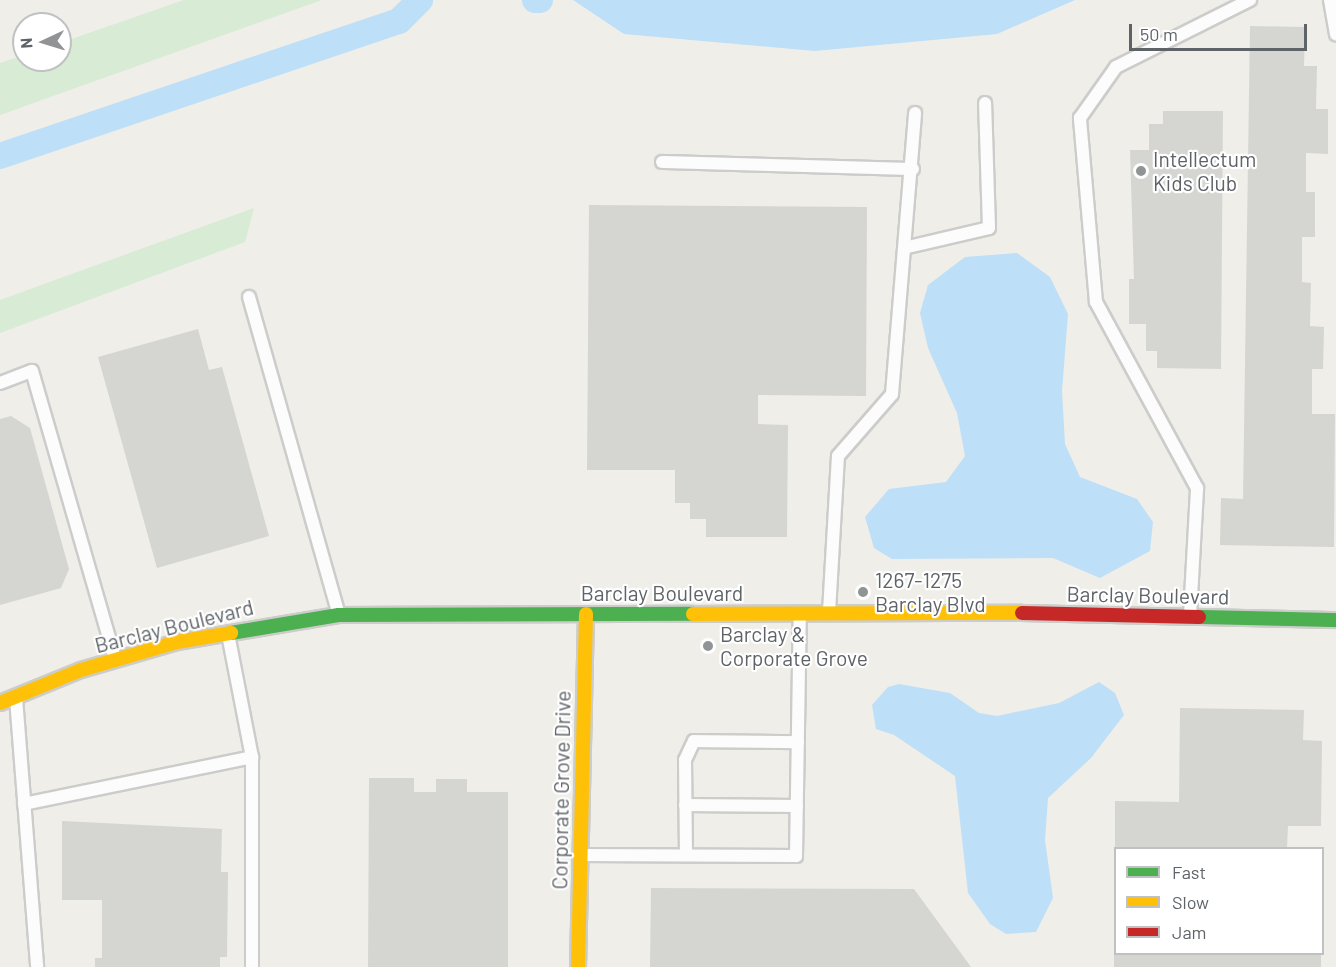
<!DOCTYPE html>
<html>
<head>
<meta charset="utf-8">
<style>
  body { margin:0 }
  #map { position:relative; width:1336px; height:967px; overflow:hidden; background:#efeee9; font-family:Barlow,sans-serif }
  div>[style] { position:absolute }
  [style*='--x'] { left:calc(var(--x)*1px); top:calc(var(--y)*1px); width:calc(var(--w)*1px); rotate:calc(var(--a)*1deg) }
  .green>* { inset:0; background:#d7ebd5 }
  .water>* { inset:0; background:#bedff8 }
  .canal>* { height:26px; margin:-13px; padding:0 13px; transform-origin:13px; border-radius:13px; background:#bedff8 }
  .building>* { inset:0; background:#d5d5d2; transform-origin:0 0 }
  .roads { filter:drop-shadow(2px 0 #cccccb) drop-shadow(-2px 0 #cccccb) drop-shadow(0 2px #cccccb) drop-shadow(0 -2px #cccccb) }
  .lane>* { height:12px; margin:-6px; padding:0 6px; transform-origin:6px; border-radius:6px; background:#fdfcfc }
  .fast>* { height:14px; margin:-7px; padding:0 7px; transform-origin:7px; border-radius:7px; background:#4caf50 }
  .slow>* { height:14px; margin:-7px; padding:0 7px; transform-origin:7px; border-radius:7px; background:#ffc107 }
  .jam>* { height:14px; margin:-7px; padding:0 7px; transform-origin:7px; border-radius:7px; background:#c62828 }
  .dots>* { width:16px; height:16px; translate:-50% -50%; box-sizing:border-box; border:3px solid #fff; border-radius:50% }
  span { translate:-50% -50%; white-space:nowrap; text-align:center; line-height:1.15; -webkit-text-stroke:4.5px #fff; paint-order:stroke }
  .poi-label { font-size:21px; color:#5e6368 }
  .left { translate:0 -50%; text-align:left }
  .street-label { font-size:21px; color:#5e6368 }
  .legend { position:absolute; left:1114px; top:847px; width:210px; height:108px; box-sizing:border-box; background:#fff; border:2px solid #bfc1c3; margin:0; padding:8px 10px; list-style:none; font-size:18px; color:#5e6368 }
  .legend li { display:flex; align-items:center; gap:12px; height:30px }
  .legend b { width:30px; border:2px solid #bfc1c3 }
  .north { position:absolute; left:12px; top:12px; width:60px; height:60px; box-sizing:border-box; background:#fff; border:2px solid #bfc1c3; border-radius:50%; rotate:266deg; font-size:16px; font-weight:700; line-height:24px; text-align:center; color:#5e6368 }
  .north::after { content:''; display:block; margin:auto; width:21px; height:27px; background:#919495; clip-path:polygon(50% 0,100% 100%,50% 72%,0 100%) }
  .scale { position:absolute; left:1129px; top:24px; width:178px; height:27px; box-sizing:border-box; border:3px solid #5e6368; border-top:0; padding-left:8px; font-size:18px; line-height:21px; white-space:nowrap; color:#5e6368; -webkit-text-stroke:4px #fff; paint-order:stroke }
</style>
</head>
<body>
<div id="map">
  <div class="green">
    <i style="clip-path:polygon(184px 0,322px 0,0 115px,0 63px,24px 55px,24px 60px,60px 60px,60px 43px)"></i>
    <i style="clip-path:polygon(254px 208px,245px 242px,0 333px,0 300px)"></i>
  </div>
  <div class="water">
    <i style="clip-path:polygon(573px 0,1075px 0,997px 34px,815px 51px,624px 34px)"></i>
    <i style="clip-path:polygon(1017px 253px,1050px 277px,1068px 314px,1062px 391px,1065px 444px,1080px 477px,1137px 499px,1153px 522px,1150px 551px,1100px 578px,1053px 558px,892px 559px,874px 548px,865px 517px,889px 489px,946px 482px,965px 456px,957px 413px,928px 348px,920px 313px,928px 285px,965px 257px)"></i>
    <i style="clip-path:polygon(1099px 682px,1115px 693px,1124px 715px,1091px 758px,1048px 798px,1045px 840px,1053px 898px,1036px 932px,1006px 934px,990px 924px,968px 893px,955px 776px,894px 735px,876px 729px,872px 705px,888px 687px,899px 684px,950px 693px,979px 713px,997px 716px,1059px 703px)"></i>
  </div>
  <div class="canal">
    <i style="--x:535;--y:0;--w:5;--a:0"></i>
    <i style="--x:0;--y:156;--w:421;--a:-18.7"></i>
    <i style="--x:399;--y:21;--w:30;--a:-45"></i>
  </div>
  <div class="building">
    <i style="clip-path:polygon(1250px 26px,1305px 27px,1304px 66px,1317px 66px,1316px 109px,1328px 109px,1328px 154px,1306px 153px,1306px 192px,1315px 192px,1315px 237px,1302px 237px,1302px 282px,1311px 283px,1310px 326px,1324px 327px,1323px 369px,1312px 369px,1312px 414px,1335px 414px,1334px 547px,1220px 545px,1221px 498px,1243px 499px)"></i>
    <i style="clip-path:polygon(1163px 111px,1223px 111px,1221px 369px,1157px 368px,1157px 351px,1146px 351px,1146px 324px,1129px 324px,1129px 279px,1134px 279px,1130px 150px,1149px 150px,1149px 124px,1163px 124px)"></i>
    <i style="clip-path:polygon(589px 205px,867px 207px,866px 396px,758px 395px,758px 424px,788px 425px,787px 537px,706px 537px,706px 519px,690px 519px,690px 503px,675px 503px,675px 470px,587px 470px)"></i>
    <i style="clip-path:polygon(198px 329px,209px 370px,222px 367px,269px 536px,157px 568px,98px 357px)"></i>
    <i style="clip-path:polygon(11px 416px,30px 428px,69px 569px,61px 588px,0 605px,0 419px)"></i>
    <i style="clip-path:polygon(1180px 708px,1304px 710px,1303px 740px,1322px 741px,1321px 826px,1288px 826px,1287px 848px,1115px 848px,1115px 801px,1179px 802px)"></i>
    <i style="clip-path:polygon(369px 778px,414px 778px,414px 792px,436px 792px,436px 779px,467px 779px,467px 792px,508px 792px,508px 967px,368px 967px)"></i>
    <i style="clip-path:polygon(62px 821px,222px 829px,221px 872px,228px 872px,227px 957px,220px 957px,220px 967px,95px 967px,95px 958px,102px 958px,102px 900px,62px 900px)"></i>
    <i style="clip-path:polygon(651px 888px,914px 889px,971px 967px,650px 967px)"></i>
    <i style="left:1114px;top:954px;width:207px;height:13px"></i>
  </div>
  <div class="roads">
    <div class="lane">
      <i style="--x:1330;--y:0;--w:35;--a:80"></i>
      <i style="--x:662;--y:162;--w:251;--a:1.6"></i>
      <i style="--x:908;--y:247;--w:83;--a:-13.2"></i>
      <i style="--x:989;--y:228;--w:125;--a:-91.8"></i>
      <i style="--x:249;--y:297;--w:330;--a:74.2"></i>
      <i style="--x:0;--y:383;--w:34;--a:-21"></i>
      <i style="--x:32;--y:371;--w:300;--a:73.9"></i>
      <i style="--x:829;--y:612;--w:156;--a:-86.7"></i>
      <i style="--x:838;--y:456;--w:82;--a:-48.9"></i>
      <i style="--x:892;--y:394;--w:282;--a:-85.3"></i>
      <i style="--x:1190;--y:615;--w:127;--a:-86.8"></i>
      <i style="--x:1197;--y:488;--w:212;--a:-118.5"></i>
      <i style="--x:1096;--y:302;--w:185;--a:-95"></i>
      <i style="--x:1080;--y:118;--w:62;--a:-54.8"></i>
      <i style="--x:1116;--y:67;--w:150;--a:-26.6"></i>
      <i style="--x:228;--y:634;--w:125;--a:79"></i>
      <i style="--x:252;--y:757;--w:210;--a:90"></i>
      <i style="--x:16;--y:698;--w:270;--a:85.5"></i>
      <i style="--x:24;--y:804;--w:233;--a:-11.6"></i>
      <i style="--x:685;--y:805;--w:112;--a:0.5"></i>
      <i style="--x:582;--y:855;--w:214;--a:0.3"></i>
      <i style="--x:796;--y:856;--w:242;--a:-89.1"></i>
      <i style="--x:686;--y:855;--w:95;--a:-90.6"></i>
      <i style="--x:685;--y:760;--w:21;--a:-65"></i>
      <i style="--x:694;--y:741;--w:104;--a:0.6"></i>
    </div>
    <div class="fast">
      <i style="--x:1199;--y:617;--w:137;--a:1.3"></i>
      <i style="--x:231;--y:633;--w:109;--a:-9.5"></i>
      <i style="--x:339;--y:615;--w:354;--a:-0.2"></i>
    </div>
    <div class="slow">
      <i style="--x:693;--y:614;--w:329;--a:-0.2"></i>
      <i style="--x:0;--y:703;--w:87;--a:-22.2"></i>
      <i style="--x:81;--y:670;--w:100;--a:-16.3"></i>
      <i style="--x:177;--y:642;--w:55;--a:-9.5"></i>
      <i style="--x:578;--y:967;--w:353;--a:-88.7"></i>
    </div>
    <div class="jam">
      <i style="--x:1022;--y:613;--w:177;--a:1.3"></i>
    </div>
  </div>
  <div class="dots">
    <i style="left:1141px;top:171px;background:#919495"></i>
    <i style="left:863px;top:592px;background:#919495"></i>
    <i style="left:708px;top:646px;background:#919495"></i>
  </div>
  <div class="poi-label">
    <span class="left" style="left:1153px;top:171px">Intellectum<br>Kids Club</span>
    <span class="left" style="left:875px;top:592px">1267-1275<br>Barclay Blvd</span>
    <span class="left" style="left:720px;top:646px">Barclay &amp;<br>Corporate Grove</span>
  </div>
  <div class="street-label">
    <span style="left:662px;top:593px">Barclay Boulevard</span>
    <span style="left:1148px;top:595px;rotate:1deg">Barclay Boulevard</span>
    <span style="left:174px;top:626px;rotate:-14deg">Barclay Boulevard</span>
    <span style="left:561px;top:790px;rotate:-89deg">Corporate Grove Drive</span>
  </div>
  <ul class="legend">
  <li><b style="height:8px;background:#4caf50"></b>Fast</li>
  <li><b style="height:8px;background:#ffc107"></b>Slow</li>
  <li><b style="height:8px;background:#c62828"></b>Jam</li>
  </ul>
  <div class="north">N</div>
  <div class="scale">50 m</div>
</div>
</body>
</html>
